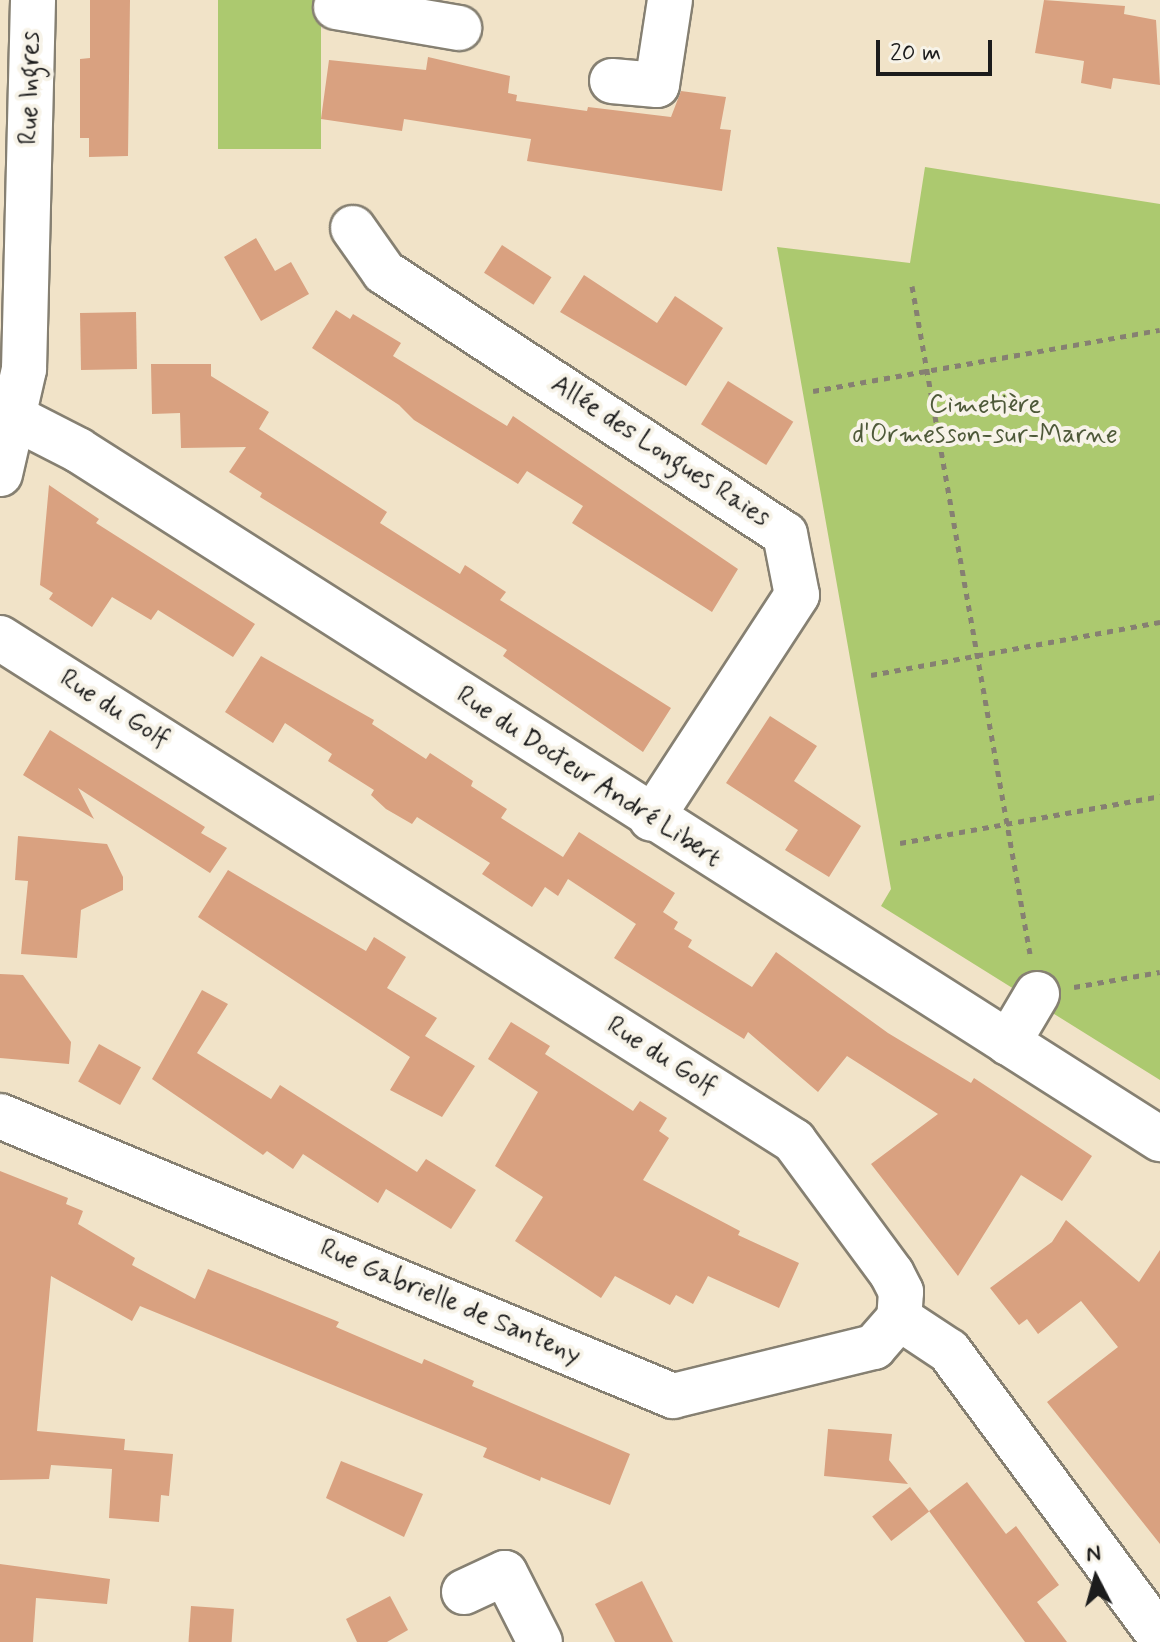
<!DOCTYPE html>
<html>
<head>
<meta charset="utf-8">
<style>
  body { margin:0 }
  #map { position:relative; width:1160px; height:1642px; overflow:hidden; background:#f1e3c8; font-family:Mynerve,sans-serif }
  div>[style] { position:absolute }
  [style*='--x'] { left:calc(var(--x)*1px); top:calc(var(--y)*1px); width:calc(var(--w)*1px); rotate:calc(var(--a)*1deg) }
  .green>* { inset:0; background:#acc96f; transform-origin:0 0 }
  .building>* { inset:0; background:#d9a180; transform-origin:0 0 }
  .path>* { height:5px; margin-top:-2.5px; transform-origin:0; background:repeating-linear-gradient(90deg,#868072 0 6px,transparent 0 12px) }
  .roads { filter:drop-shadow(2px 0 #868072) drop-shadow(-2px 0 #868072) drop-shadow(0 2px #868072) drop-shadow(0 -2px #868072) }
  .minor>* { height:44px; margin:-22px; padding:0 22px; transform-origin:22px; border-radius:22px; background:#fff }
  span { translate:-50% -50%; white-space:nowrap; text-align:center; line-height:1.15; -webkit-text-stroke:8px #f7f3e8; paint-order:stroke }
  .street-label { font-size:26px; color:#1c1c1c }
  .park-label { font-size:26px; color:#4e5939 }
  .north { position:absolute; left:1056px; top:1538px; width:80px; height:80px; -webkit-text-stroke:6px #f7f3e8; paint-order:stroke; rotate:354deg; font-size:22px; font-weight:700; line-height:32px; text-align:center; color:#1c1c1c }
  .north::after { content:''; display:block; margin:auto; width:28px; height:36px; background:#1c1c1c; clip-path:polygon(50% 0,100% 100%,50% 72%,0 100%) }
  .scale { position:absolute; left:876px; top:40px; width:116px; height:36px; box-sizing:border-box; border:4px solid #1c1c1c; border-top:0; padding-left:10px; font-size:24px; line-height:28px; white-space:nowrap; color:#1c1c1c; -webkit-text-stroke:6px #f7f3e8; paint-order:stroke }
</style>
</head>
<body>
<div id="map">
  <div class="green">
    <i style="left:218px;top:0;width:103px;height:149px"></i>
    <i style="clip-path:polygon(925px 167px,1160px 204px,1160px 1080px,881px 906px,891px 889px,777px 247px,910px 263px)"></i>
  </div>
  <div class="building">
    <i style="clip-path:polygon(90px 0,130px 0,128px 156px,89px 157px,89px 138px,80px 138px,80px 59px,90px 58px)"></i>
    <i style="clip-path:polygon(1044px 0,1125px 6px,1124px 14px,1156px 20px,1160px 85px,1113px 78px,1111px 89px,1081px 83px,1084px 61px,1035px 53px)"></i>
    <i style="clip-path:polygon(428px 57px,510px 76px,508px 93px,517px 95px,516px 101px,587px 111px,588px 107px,671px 117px,681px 91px,726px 97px,720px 129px,731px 130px,722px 191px,527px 161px,531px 139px,404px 119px,402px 131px,321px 119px,329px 60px,426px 70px)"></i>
    <i style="clip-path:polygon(256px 238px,275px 271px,291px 262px,309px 294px,261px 321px,224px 257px)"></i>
    <i style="left:502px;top:245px;width:59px;height:33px;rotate:33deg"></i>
    <i style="clip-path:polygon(584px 275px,657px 323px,675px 296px,723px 328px,686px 386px,560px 312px)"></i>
    <i style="clip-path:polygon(336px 310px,350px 319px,353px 314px,401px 343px,393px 356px,507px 426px,513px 416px,738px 569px,712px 612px,572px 523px,583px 506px,527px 471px,518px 484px,414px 420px,399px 405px,312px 348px)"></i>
    <i style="left:136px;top:312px;width:57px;height:56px;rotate:89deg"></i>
    <i style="clip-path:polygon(151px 364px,211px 364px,211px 376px,269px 412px,259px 429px,387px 512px,380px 523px,460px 574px,465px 565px,506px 592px,500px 600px,671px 708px,643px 752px,503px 656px,507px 650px,260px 497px,262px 493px,229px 472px,246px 447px,181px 448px,180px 413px,152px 414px)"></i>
    <i style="left:728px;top:381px;width:77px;height:51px;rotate:32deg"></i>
    <i style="clip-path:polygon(49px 485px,99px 519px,96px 523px,255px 624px,233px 657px,158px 610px,151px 620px,112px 597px,92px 627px,49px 599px,53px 593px,40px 585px)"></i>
    <i style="clip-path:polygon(261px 656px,374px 720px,372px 724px,426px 759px,430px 753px,473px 781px,471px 786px,507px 809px,501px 818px,563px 857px,579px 832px,675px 893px,663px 912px,678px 922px,674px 929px,692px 940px,688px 947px,752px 987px,776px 952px,888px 1033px,971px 1083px,974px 1078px,1092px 1156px,1062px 1201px,1021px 1175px,958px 1276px,871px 1164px,938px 1114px,847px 1056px,818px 1092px,748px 1032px,744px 1039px,614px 958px,636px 924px,568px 879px,558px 896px,545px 887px,532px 907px,482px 874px,490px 863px,417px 817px,412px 824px,386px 809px,371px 795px,374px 790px,328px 761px,332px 754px,285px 723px,273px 743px,225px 712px)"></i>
    <i style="clip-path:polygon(770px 716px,817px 746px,794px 781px,861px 826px,829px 877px,785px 850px,798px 830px,726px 783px)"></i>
    <i style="clip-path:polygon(50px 730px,205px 827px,201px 833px,227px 848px,210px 873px,78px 788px,94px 819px,23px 775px)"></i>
    <i style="clip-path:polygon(18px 836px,107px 844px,123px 877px,123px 890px,81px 910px,77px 958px,21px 954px,28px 881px,15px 880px)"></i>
    <i style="clip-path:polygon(228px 870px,366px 951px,374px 937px,406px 957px,387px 988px,437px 1018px,425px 1036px,475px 1066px,442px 1117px,390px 1090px,410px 1057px,198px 917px)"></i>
    <i style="clip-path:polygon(0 974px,23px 975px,71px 1042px,69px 1064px,0 1058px)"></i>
    <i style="clip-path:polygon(202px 990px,228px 1004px,197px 1053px,271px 1099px,280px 1085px,417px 1172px,426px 1159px,476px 1190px,451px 1229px,386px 1189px,378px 1203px,303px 1154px,293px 1169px,267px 1151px,263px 1155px,152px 1079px)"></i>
    <i style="clip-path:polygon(511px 1022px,550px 1046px,545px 1054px,633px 1111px,640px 1101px,667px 1118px,659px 1131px,669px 1138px,643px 1180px,740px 1231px,738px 1235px,799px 1263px,779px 1308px,708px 1276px,693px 1304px,676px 1295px,670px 1305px,615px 1276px,601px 1298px,515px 1241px,543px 1197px,495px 1166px,538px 1092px,488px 1059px)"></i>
    <i style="left:99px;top:1044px;width:48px;height:43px;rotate:29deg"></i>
    <i style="clip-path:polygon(0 1171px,68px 1198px,66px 1204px,83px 1211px,78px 1224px,135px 1258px,132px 1265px,195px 1299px,208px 1269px,339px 1322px,336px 1327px,422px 1364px,424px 1359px,474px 1381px,472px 1386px,630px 1454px,610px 1505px,541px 1477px,540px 1481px,483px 1457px,487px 1448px,140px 1306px,132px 1321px,51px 1276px,37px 1431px,125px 1439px,124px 1450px,173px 1454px,169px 1496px,161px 1495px,159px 1522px,109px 1518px,112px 1469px,51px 1465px,49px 1479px,0 1480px)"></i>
    <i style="clip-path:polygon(1066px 1220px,1139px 1282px,1160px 1250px,1160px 1544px,1047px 1402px,1118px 1347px,1081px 1301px,1038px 1334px,1027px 1319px,1019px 1325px,990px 1288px,1052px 1242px)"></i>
    <i style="clip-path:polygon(828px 1429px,892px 1434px,889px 1460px,908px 1484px,824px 1476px)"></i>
    <i style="clip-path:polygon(341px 1461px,423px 1494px,404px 1537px,326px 1498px)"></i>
    <i style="clip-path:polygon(967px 1482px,1006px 1534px,1016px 1526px,1059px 1585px,1037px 1602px,1067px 1642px,1025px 1642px,929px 1511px)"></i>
    <i style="left:910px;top:1487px;width:31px;height:48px;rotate:52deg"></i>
    <i style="clip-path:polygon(0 1564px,110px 1579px,107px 1604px,36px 1598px,33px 1642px,0 1642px)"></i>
    <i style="clip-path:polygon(642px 1581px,673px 1642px,615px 1642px,595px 1604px)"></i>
    <i style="clip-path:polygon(390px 1596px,408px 1630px,387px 1642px,357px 1642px,346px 1619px)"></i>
    <i style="left:191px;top:1606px;width:43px;height:36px;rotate:4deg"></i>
  </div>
  <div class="path">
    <i style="--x:912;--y:286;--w:678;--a:79.98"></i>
    <i style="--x:813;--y:391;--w:352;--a:-10"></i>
    <i style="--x:871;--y:675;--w:294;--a:-10.4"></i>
    <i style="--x:900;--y:843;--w:264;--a:-10.2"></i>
    <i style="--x:1074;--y:987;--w:87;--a:-9.9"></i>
  </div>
  <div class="roads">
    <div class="minor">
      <i style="--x:336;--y:7;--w:125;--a:9.7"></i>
      <i style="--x:612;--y:81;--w:45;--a:5.1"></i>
      <i style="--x:657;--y:85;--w:86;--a:-81.3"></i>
      <i style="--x:353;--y:228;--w:54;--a:54.8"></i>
      <i style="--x:384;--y:272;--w:479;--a:33.2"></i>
      <i style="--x:785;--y:534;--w:62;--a:78.9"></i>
      <i style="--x:797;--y:595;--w:267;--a:123.1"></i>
      <i style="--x:0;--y:410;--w:88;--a:27.1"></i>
      <i style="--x:78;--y:450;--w:1283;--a:32.49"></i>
      <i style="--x:0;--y:474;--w:108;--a:-77.1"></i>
      <i style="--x:24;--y:369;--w:369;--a:-88.6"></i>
      <i style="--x:0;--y:638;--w:940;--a:32.35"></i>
      <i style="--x:794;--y:1141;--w:165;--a:53.6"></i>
      <i style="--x:892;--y:1274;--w:20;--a:63"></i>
      <i style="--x:901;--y:1292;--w:26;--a:94"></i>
      <i style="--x:899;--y:1318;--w:60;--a:33.4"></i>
      <i style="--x:949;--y:1351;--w:355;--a:53.5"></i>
      <i style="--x:1008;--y:1043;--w:57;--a:-59.4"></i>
      <i style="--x:0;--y:1116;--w:729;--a:22.59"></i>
      <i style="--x:673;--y:1396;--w:207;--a:-13.7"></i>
      <i style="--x:874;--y:1347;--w:38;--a:-49"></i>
      <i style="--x:464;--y:1592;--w:45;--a:-24.9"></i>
      <i style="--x:505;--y:1573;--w:77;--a:63.1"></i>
    </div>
  </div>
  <div class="street-label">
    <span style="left:31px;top:88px;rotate:-89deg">Rue Ingres</span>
    <span style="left:660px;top:452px;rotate:33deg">Allée des Longues Raies</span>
    <span style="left:114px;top:710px;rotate:32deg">Rue du Golf</span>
    <span style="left:588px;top:778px;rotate:33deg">Rue du Docteur André Libert</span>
    <span style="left:661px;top:1057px;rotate:32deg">Rue du Golf</span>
    <span style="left:450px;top:1303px;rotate:23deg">Rue Gabrielle de Santeny</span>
  </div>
  <div class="park-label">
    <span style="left:985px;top:421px">Cimetière<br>d'Ormesson-sur-Marne</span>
  </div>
  <div class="north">N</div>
  <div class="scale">20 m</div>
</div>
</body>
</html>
